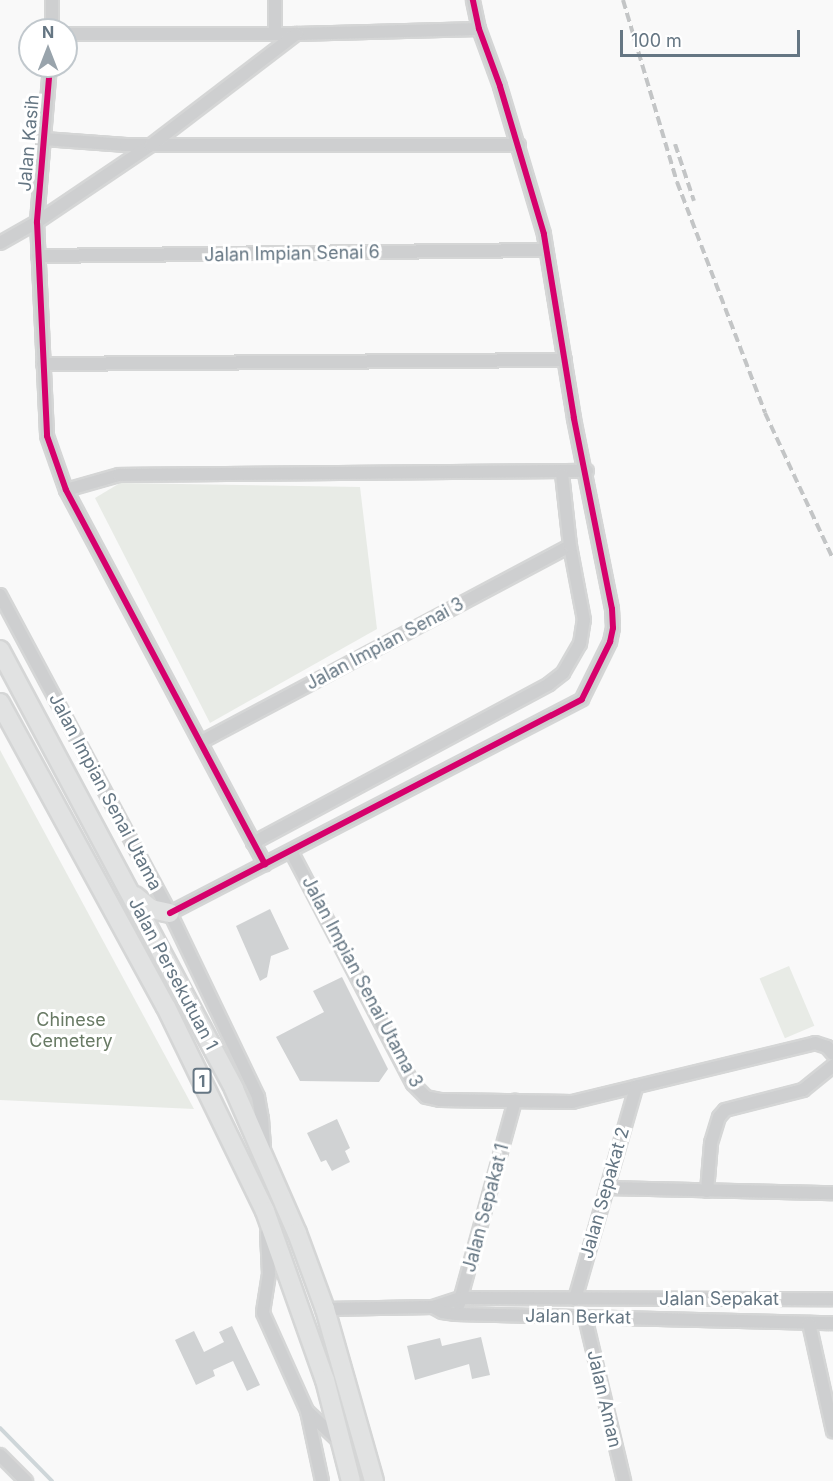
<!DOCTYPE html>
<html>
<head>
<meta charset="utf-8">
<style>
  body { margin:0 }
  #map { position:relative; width:833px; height:1481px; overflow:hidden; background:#f9f9f9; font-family:Inter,sans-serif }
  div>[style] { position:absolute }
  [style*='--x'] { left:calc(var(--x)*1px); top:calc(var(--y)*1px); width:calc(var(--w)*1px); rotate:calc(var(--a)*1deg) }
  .green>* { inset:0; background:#e8ebe6; transform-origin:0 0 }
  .stream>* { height:4px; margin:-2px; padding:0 2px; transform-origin:2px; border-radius:2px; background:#ced6d9 }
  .building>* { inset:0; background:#d0d2d3 }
  .roads { filter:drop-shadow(2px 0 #d5d6d6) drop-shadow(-2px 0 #d5d6d6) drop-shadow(0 2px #d5d6d6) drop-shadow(0 -2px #d5d6d6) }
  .minor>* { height:12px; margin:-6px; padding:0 6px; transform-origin:6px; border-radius:6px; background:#cecfd0 }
  .highway>* { height:18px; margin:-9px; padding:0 9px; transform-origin:9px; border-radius:9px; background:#e1e2e2 }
  .rail>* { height:4px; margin-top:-2px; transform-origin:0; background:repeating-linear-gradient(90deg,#c3c5c6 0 9px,transparent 0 13.5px) }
  .cycleway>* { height:6px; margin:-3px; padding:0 3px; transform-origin:3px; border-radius:3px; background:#d6006c }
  span { translate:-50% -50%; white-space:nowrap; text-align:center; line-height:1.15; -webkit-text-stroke:6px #fff; paint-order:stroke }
  .shield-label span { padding:2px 4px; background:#fff; border:2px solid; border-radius:4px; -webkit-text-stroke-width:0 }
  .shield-label { font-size:16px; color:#657683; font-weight:700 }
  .street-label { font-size:18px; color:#657683 }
  .park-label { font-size:18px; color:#687a64 }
  .north { position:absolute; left:18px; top:18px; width:60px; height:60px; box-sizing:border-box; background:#fff; border:2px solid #c1c8cd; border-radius:50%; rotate:0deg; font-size:16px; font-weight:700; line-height:24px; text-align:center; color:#657683 }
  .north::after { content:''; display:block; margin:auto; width:21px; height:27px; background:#99a4ac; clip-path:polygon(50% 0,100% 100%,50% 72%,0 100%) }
  .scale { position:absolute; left:620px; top:30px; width:180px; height:27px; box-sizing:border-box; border:3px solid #657683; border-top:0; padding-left:8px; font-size:18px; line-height:21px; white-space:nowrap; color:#657683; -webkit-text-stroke:4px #fff; paint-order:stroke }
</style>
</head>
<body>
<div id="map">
  <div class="green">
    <i style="clip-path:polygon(120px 483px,360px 487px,377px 629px,210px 723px,95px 498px)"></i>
    <i style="clip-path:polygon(0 750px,194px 1109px,0 1100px)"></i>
    <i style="left:789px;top:966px;width:65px;height:32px;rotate:67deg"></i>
  </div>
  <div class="stream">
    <i style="--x:0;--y:1428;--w:74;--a:45.5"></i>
  </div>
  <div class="building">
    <i style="clip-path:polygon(270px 909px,289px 949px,271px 956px,267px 977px,260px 981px,236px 926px)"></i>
    <i style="clip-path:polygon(342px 977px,388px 1069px,379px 1082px,300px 1081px,276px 1037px,324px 1012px,313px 991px)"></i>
    <i style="clip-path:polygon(337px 1119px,350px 1148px,345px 1151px,350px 1162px,332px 1171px,326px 1160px,321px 1162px,307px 1133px)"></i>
    <i style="clip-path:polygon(232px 1326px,260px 1385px,247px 1391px,233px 1361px,213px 1370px,215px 1376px,196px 1385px,175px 1340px,194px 1331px,204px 1352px,224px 1342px,219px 1332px)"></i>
    <i style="clip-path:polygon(481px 1337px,490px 1375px,472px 1379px,469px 1364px,415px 1380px,407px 1346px,440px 1338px,442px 1346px)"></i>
  </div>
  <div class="roads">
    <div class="minor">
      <i style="--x:52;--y:0;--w:30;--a:90"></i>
      <i style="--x:275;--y:33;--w:33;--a:-90"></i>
      <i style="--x:66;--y:34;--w:230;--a:0"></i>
      <i style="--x:296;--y:34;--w:183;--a:-1.6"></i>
      <i style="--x:50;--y:66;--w:157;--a:94.8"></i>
      <i style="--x:37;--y:222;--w:214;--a:87.3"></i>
      <i style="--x:47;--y:436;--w:57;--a:70.6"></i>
      <i style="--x:66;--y:490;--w:424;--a:62"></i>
      <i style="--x:44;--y:139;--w:82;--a:4.2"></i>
      <i style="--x:126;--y:145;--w:393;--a:0"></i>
      <i style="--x:0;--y:243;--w:43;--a:-29.6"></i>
      <i style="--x:37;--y:222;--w:138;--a:-34"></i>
      <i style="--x:151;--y:145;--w:183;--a:-37.4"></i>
      <i style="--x:38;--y:256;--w:508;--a:-0.68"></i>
      <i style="--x:43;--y:364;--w:522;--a:-0.44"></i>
      <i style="--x:66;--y:490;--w:55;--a:-15.8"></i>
      <i style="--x:119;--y:475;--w:468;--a:-0.5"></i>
      <i style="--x:0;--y:595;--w:361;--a:61.9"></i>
      <i style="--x:170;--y:913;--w:204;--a:64.4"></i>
      <i style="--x:258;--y:1097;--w:22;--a:80"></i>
      <i style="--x:262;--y:1119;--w:30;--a:86"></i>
      <i style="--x:201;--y:742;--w:418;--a:-28"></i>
      <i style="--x:253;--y:843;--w:336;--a:-28.2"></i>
      <i style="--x:549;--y:684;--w:18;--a:-38"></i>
      <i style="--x:563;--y:673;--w:34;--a:-60"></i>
      <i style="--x:580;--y:644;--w:24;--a:-81"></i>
      <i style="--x:584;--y:620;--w:75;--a:-100.7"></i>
      <i style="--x:570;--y:546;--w:72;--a:-96.3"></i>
      <i style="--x:291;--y:851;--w:263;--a:62.4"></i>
      <i style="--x:413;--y:1084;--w:18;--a:45"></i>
      <i style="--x:426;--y:1097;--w:14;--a:12"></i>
      <i style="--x:440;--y:1100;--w:132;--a:0.9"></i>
      <i style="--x:572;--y:1102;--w:250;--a:-13.6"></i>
      <i style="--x:815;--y:1043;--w:13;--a:18"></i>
      <i style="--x:827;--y:1047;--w:9;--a:49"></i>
      <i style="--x:170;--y:913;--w:464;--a:-27.4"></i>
      <i style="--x:582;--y:699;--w:64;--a:-63.8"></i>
      <i style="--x:610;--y:642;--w:14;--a:-78"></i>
      <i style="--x:613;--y:628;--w:19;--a:-93"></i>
      <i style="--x:612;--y:609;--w:195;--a:-101.3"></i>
      <i style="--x:574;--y:418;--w:186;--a:-99.3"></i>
      <i style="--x:544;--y:234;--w:154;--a:-106.6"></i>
      <i style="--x:500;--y:86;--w:61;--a:-110.2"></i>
      <i style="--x:479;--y:29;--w:30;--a:-102"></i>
      <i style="--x:607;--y:1188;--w:226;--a:1.3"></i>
      <i style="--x:707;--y:1191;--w:48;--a:-85.2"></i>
      <i style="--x:711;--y:1143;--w:27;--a:-73"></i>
      <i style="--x:719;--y:1117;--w:9;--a:-49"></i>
      <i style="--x:725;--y:1110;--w:81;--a:-14.4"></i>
      <i style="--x:803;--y:1090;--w:38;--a:-39"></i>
      <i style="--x:267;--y:1233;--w:41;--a:87.2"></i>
      <i style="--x:269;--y:1274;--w:39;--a:99"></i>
      <i style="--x:263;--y:1313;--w:107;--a:65.8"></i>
      <i style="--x:307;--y:1411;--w:47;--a:43.3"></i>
      <i style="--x:575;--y:1299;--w:221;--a:-73.9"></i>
      <i style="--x:459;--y:1304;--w:211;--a:-74.6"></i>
      <i style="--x:433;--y:1307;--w:29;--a:-18"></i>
      <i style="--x:461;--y:1298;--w:372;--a:0.2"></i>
      <i style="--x:325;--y:1309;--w:108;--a:-1.1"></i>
      <i style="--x:433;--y:1307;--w:10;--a:29"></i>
      <i style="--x:442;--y:1312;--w:14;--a:8"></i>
      <i style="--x:456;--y:1314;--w:377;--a:1.4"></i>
      <i style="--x:585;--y:1317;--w:169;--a:76.6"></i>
      <i style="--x:809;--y:1323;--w:111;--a:77.5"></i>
      <i style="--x:307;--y:1411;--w:72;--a:77.9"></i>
      <i style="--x:0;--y:1455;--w:37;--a:45"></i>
    </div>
    <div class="highway">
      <i style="--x:0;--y:650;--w:497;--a:61.9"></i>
      <i style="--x:234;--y:1089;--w:157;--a:66.4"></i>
      <i style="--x:297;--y:1233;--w:81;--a:69.8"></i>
      <i style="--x:325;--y:1309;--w:179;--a:74.1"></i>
      <i style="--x:0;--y:703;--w:346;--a:61.4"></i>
      <i style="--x:166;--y:1007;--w:227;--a:64.1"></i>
      <i style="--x:265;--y:1211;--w:179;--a:70.5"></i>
      <i style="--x:325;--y:1380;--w:104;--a:75.6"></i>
      <i style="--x:135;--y:896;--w:21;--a:39"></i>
      <i style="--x:151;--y:909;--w:19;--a:12"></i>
    </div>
  </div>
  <div class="rail">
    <i style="--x:623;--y:0;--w:190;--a:73.5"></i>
    <i style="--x:677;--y:182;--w:247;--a:69.1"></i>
    <i style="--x:765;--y:413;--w:161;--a:65"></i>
    <i style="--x:675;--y:144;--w:60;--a:71.6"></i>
  </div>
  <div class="cycleway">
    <i style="--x:50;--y:66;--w:157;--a:94.8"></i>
    <i style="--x:37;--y:222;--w:214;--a:87.3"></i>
    <i style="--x:47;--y:436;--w:57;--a:70.6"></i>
    <i style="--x:66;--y:490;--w:424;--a:62"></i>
    <i style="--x:170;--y:913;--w:464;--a:-27.4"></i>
    <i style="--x:582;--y:699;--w:64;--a:-63.8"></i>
    <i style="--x:610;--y:642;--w:14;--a:-78"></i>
    <i style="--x:613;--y:628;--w:19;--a:-93"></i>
    <i style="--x:612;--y:609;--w:195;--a:-101.3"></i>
    <i style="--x:574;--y:418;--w:186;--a:-99.3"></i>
    <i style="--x:544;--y:234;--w:154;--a:-106.6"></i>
    <i style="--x:500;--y:86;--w:61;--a:-110.2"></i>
    <i style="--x:479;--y:29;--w:30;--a:-102"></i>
  </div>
  <div class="shield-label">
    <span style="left:202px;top:1081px">1</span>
  </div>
  <div class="street-label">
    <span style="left:29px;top:143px;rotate:-85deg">Jalan Kasih</span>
    <span style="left:292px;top:254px;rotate:-1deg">Jalan Impian Senai 6</span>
    <span style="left:385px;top:644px;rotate:-28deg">Jalan Impian Senai 3</span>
    <span style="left:105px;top:792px;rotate:62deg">Jalan Impian Senai Utama</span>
    <span style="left:173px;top:974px;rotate:62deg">Jalan Persekutuan 1</span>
    <span style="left:362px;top:982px;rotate:62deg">Jalan Impian Senai Utama 3</span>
    <span style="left:605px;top:1193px;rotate:-74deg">Jalan Sepakat 2</span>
    <span style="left:486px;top:1208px;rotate:-75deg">Jalan Sepakat 1</span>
    <span style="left:719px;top:1299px">Jalan Sepakat</span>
    <span style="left:578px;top:1317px;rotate:1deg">Jalan Berkat</span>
    <span style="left:604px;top:1399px;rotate:77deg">Jalan Aman</span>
  </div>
  <div class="park-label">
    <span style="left:71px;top:1031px">Chinese<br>Cemetery</span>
  </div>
  <div class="north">N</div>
  <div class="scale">100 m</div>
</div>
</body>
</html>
